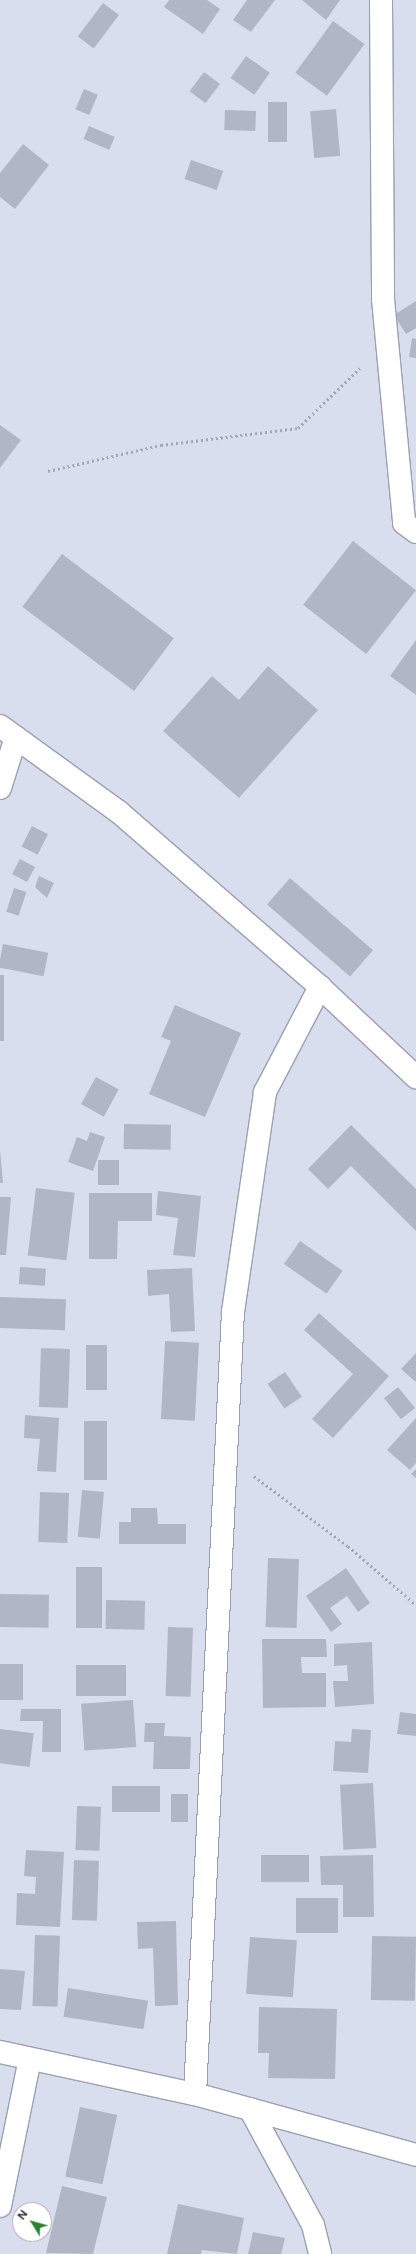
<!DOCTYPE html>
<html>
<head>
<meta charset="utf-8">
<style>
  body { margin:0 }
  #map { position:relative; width:416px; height:2254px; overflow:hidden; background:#d9deef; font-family:Figtree,sans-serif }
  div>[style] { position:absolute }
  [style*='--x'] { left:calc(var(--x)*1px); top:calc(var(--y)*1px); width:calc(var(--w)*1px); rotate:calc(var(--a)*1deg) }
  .building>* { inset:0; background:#b1b6c6; transform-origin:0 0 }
  .path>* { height:2.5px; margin-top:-1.25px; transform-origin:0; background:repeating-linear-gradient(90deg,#a3a7b4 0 2px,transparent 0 5px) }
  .roads { filter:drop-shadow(1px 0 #9ba0b0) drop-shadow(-1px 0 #9ba0b0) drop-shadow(0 1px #9ba0b0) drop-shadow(0 -1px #9ba0b0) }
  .minor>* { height:22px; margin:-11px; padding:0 11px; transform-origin:11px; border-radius:11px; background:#fff }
  .secondary>* { height:22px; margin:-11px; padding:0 11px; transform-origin:11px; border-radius:11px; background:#fff }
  span { translate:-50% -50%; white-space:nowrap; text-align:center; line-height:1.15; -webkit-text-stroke:3px #fff; paint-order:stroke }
  .north { position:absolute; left:12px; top:2202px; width:40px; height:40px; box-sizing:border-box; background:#fff; border:1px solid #ababae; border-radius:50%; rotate:307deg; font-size:11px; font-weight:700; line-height:16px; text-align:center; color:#2c2e35 }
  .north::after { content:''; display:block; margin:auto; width:14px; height:18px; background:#298232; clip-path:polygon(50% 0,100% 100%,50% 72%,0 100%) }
</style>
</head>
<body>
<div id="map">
  <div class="building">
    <i style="clip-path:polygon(169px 0,207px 0,220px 9px,203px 34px,164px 7px)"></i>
    <i style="clip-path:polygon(247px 0,275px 0,251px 32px,233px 20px)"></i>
    <i style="clip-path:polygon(302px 0,340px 0,326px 20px)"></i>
    <i style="left:103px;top:3px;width:20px;height:42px;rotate:37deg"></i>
    <i style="left:333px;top:21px;width:39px;height:64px;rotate:36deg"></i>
    <i style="left:246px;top:56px;width:29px;height:27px;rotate:35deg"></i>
    <i style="left:204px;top:72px;width:20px;height:24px;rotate:37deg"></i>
    <i style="left:84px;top:89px;width:15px;height:22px;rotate:23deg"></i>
    <i style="left:268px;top:102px;width:19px;height:40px"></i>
    <i style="left:336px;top:109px;width:47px;height:26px;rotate:85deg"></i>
    <i style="left:225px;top:110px;width:31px;height:20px;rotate:2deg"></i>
    <i style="left:89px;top:126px;width:28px;height:14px;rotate:23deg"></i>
    <i style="clip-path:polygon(23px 144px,49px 165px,15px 209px,0 197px,0 173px)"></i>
    <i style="left:191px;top:160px;width:34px;height:20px;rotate:19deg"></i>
    <i style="clip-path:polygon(416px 301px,416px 328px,406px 334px,394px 315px)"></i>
    <i style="clip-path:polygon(412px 338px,416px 339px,416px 358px,409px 357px)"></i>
    <i style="clip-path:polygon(0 425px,21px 440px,0 468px)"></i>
    <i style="left:353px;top:541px;width:80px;height:81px;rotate:38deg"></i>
    <i style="left:62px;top:554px;width:140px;height:66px;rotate:37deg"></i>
    <i style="clip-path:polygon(416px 640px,416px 695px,390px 676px)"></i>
    <i style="clip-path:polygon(268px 666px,318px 710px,239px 798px,163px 731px,212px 676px,239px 700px)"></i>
    <i style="left:32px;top:826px;width:18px;height:23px;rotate:27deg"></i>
    <i style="left:20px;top:859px;width:17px;height:17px;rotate:28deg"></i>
    <i style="clip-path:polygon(39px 876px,54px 883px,47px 898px,35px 887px)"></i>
    <i style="left:290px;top:878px;width:110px;height:35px;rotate:41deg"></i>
    <i style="left:14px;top:888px;width:13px;height:25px;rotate:18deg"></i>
    <i style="left:3px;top:944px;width:46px;height:24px;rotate:11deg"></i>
    <i style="left:0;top:975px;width:4px;height:66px"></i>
    <i style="clip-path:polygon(175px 1005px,241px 1033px,205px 1117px,149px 1094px,171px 1041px,161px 1037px)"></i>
    <i style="left:96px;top:1077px;width:26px;height:31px;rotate:29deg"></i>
    <i style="left:124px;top:1124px;width:47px;height:25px;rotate:1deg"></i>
    <i style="clip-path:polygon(351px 1125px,416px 1189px,416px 1231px,351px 1166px,328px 1189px,308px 1169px)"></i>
    <i style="clip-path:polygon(90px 1132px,105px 1137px,93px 1171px,68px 1162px,77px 1137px,87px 1141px)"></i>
    <i style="clip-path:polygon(0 1150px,3px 1183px,0 1183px)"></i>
    <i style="left:98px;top:1160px;width:21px;height:25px"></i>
    <i style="left:36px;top:1188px;width:39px;height:68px;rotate:7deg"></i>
    <i style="clip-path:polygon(158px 1191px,201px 1196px,195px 1257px,173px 1255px,178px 1218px,156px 1215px)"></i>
    <i style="clip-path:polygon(89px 1193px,152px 1193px,152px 1221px,118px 1221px,117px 1259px,89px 1259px)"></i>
    <i style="clip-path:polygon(0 1197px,11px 1197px,6px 1255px,0 1255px)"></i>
    <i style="left:300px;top:1241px;width:52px;height:28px;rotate:35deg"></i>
    <i style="left:20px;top:1267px;width:26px;height:17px;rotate:4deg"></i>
    <i style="clip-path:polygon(192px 1268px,195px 1331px,171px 1332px,169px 1294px,148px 1296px,147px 1270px)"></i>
    <i style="left:0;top:1297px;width:66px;height:31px;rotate:2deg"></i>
    <i style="clip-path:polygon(319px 1313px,389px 1376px,333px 1438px,312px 1419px,353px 1374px,304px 1330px)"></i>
    <i style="left:165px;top:1341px;width:34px;height:78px;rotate:3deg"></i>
    <i style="left:86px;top:1345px;width:21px;height:45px"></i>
    <i style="left:41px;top:1348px;width:29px;height:59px;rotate:2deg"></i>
    <i style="clip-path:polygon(416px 1353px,416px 1382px,401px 1369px)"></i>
    <i style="left:285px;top:1372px;width:30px;height:21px;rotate:56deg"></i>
    <i style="left:398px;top:1387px;width:27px;height:18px;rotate:51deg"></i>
    <i style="clip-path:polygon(25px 1415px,59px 1418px,56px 1472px,37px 1471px,40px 1439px,24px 1438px)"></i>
    <i style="clip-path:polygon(416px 1418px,416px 1463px,410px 1470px,387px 1450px)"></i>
    <i style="left:84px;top:1421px;width:23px;height:59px"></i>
    <i style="clip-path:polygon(416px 1469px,416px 1478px,411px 1474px)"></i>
    <i style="left:82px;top:1490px;width:22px;height:47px;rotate:5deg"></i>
    <i style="left:40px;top:1492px;width:29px;height:50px;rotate:2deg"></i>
    <i style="clip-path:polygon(131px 1508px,157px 1508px,158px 1524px,186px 1524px,186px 1544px,119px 1544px,119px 1522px,131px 1522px)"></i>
    <i style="left:268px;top:1558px;width:31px;height:69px;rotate:2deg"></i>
    <i style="left:76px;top:1567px;width:26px;height:61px"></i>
    <i style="clip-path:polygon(346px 1568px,370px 1603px,358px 1612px,347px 1596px,330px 1608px,342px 1624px,331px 1632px,306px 1596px)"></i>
    <i style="left:0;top:1594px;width:49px;height:33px;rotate:1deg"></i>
    <i style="left:106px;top:1600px;width:39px;height:29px;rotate:1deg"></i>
    <i style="left:168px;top:1627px;width:25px;height:69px;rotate:2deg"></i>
    <i style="clip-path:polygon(262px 1639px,326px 1639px,327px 1657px,301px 1657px,302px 1673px,326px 1673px,326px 1707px,263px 1708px)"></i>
    <i style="clip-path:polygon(372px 1642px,374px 1704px,335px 1707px,333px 1681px,348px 1681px,347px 1665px,334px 1666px,334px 1644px)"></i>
    <i style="left:0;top:1664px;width:23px;height:36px"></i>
    <i style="left:76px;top:1665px;width:50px;height:31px"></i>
    <i style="left:133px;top:1700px;width:47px;height:52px;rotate:86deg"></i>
    <i style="clip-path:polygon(21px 1709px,61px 1709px,61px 1752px,42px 1752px,43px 1721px,20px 1721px)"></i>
    <i style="clip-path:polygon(400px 1712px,416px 1714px,416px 1736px,397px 1734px)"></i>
    <i style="clip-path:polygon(145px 1723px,165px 1723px,164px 1736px,191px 1737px,190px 1769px,153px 1769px,154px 1742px,144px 1742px)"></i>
    <i style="left:0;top:1729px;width:34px;height:34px;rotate:7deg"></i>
    <i style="clip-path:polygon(352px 1729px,371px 1730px,368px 1773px,333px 1771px,335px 1741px,351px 1742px)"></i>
    <i style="left:373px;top:1783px;width:65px;height:33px;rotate:87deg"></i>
    <i style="left:160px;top:1786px;width:26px;height:48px;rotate:90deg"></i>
    <i style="left:171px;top:1794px;width:17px;height:28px"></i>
    <i style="left:77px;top:1806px;width:24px;height:44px;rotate:2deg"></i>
    <i style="clip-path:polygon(26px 1850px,64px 1852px,60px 1927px,16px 1925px,17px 1893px,35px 1894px,36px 1877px,24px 1876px)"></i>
    <i style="left:261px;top:1855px;width:48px;height:27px"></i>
    <i style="clip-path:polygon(373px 1855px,374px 1917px,343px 1917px,343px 1885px,321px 1885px,320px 1856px)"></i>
    <i style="left:74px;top:1860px;width:25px;height:60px;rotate:2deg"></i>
    <i style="left:296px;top:1898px;width:42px;height:35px"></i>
    <i style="clip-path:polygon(176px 1921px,178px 2005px,155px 2006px,153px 1948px,138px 1949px,137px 1922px)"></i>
    <i style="left:35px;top:1935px;width:25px;height:71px;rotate:2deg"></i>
    <i style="left:372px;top:1936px;width:44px;height:64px;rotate:1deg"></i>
    <i style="left:250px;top:1937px;width:47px;height:57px;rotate:4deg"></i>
    <i style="clip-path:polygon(0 1969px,25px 1971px,21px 2010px,0 2009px)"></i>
    <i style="left:68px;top:1988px;width:81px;height:29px;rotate:9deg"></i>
    <i style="clip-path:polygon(259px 2007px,337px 2009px,335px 2079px,268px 2078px,269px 2053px,258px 2053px)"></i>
    <i style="left:80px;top:2107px;width:38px;height:71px;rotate:12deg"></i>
    <i style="clip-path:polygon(62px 2186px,107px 2197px,93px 2254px,46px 2253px)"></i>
    <i style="clip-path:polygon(178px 2204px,244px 2218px,237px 2254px,202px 2250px,201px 2254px,167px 2254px)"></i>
    <i style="clip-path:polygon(253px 2232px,285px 2238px,281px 2254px,248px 2254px)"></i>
  </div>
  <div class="path">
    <i style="--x:48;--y:471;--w:116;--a:-13"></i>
    <i style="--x:161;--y:445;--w:138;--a:-7.1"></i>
    <i style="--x:298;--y:428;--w:86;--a:-44.1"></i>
    <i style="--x:254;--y:1476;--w:117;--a:36.7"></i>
    <i style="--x:348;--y:1546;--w:90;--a:40.9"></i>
  </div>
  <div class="roads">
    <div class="minor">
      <i style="--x:381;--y:0;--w:299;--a:89.6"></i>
      <i style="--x:383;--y:299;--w:225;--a:84.6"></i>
      <i style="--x:404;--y:523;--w:15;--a:37"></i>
      <i style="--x:0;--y:788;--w:53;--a:-72.6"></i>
      <i style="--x:0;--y:2052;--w:199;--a:12.2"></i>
      <i style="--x:195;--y:2094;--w:229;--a:15.4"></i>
      <i style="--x:195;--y:2094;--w:783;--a:-87.22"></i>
      <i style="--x:233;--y:1312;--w:222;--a:-81.7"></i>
      <i style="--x:265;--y:1092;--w:119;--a:-62.4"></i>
      <i style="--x:250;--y:2109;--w:132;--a:61.5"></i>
      <i style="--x:313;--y:2225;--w:30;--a:76"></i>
      <i style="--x:0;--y:2206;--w:150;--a:-78.5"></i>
    </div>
    <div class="secondary">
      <i style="--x:0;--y:726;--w:148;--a:35.9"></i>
      <i style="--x:120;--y:813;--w:265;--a:41"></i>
      <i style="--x:320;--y:987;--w:132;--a:43.2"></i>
    </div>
  </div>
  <div class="north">N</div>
</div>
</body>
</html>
